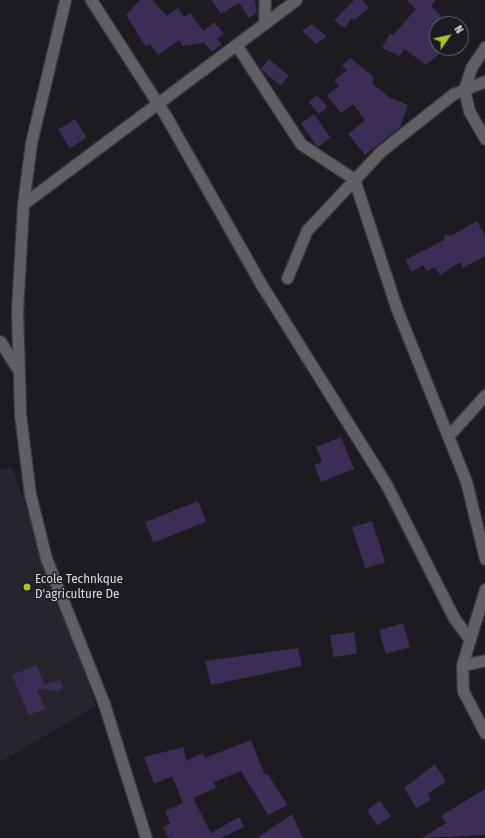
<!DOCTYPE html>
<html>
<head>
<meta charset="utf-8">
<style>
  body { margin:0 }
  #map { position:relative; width:485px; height:838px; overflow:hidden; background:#1d1b20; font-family:"Fira Sans Condensed",sans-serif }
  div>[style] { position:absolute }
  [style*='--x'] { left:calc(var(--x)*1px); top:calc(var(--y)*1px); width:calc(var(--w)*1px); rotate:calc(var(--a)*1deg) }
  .built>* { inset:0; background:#27242e }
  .building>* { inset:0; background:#3b2d55; transform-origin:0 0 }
  .roads { filter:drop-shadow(1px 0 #3a393d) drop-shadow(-1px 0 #3a393d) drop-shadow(0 1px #3a393d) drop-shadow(0 -1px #3a393d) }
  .minor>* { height:11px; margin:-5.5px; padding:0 5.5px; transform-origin:5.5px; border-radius:5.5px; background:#605f64 }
  .dots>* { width:11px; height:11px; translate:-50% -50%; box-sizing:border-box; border:2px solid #1d1b20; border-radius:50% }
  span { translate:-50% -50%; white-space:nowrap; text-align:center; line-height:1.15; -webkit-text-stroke:3px #1d1b20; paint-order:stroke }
  .poi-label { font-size:13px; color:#dad9dd }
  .left { translate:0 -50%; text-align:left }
  .north { position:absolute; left:429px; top:16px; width:40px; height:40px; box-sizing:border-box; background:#1d1b20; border:1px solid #69676c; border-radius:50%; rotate:56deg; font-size:11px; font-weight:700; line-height:16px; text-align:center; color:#dad9dd }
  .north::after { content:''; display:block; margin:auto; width:14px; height:18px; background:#aac717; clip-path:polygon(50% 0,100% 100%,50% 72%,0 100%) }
</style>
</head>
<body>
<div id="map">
  <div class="built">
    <i style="clip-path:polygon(12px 467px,96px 706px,0 762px,0 469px)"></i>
  </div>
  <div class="building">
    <i style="clip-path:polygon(140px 0,152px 0,167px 16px,178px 8px,184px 17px,190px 13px,203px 31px,214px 22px,224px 34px,217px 39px,222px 44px,212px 52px,204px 43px,183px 46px,179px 40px,158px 55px,150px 44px,146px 47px,126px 15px)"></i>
    <i style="clip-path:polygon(211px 0,255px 0,257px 13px,249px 18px,239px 3px,221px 14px)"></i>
    <i style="clip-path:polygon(354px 0,362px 0,369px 8px,354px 20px,352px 17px,345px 28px,334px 21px)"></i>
    <i style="clip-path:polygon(407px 0,436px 0,431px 6px,441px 16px,430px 29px,436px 35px,433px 38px,437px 48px,445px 49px,426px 65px,404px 49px,400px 56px,382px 48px,390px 33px,393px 35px,416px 9px)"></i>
    <i style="clip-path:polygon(312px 24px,327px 37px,316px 44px,302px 31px)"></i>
    <i style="clip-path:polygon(350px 58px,373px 76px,373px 84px,390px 98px,408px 105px,400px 127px,365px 155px,348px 134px,365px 120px,353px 104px,341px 113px,327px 95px,339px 86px,334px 80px,347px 70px,342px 66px)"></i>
    <i style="left:269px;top:59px;width:26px;height:13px;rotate:40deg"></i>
    <i style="left:317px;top:95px;width:16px;height:11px;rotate:50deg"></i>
    <i style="left:314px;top:114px;width:29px;height:16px;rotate:55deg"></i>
    <i style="left:75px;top:119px;width:22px;height:20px;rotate:58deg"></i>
    <i style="clip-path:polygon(477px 221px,485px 236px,485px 256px,463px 268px,460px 262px,440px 275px,435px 267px,427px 271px,423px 265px,412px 272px,405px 260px,444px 240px,445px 234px,451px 236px)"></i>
    <i style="clip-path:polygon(341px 437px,354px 469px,321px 482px,314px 465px,322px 462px,316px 447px)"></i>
    <i style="left:198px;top:501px;width:22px;height:57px;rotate:68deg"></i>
    <i style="left:372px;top:521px;width:43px;height:21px;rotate:72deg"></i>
    <i style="left:403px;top:623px;width:25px;height:25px;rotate:74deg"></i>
    <i style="left:354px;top:632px;width:22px;height:24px;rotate:82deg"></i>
    <i style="clip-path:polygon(298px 648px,302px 666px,211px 685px,205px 661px)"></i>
    <i style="clip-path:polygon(37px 665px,44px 685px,60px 680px,63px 687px,59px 691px,37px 689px,45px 709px,29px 715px,12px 675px)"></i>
    <i style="clip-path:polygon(251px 740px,265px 775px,268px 774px,287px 805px,268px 815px,241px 771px,214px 782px,216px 788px,193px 798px,211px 833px,239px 817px,244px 827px,221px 838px,169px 838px,163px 827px,170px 824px,165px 811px,183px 803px,172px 776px,154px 784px,144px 757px,184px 747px,186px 761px,203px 753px,205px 758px)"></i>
    <i style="clip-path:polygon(435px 764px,446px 782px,427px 794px,431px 800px,416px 808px,404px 788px)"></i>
    <i style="clip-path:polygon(485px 789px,485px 835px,422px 838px,446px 823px,441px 816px)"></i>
    <i style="left:380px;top:801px;width:19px;height:16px;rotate:55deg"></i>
    <i style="clip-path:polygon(292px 814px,303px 838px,257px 838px)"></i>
  </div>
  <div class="roads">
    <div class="minor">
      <i style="--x:65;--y:0;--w:147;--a:103.4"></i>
      <i style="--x:31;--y:143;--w:62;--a:97.5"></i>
      <i style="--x:23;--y:204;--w:106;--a:93.2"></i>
      <i style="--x:17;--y:310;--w:104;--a:88.3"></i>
      <i style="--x:20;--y:414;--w:81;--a:82.9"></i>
      <i style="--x:30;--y:494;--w:66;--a:76"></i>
      <i style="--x:46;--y:558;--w:157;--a:68.3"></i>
      <i style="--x:104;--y:704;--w:140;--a:72.6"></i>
      <i style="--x:91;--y:0;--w:140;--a:57.2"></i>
      <i style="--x:167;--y:118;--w:191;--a:60.5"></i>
      <i style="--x:261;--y:284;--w:238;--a:58"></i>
      <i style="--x:387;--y:486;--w:148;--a:63.1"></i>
      <i style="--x:454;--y:618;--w:27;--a:54"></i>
      <i style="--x:264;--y:24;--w:24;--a:-88"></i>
      <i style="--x:237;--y:46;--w:117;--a:56.9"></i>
      <i style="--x:301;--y:144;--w:64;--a:33.4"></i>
      <i style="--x:354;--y:179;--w:135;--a:71.8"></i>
      <i style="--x:396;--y:307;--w:188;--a:68.1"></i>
      <i style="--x:466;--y:481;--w:80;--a:76.3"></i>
      <i style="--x:485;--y:47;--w:25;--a:124"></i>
      <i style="--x:471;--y:68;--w:22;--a:108"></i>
      <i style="--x:464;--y:89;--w:23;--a:77"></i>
      <i style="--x:469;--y:111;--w:32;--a:60"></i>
      <i style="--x:23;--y:204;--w:341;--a:-36.8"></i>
      <i style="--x:287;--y:278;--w:52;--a:-67.4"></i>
      <i style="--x:307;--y:230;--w:108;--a:-46.9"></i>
      <i style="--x:381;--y:151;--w:92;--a:-38.4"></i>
      <i style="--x:453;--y:94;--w:35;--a:-22"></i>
      <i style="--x:0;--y:341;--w:31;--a:58"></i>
      <i style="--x:449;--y:435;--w:54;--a:-48"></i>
      <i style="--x:485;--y:589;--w:79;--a:106.8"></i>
      <i style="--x:462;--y:665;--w:26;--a:88"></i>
      <i style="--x:463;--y:691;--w:47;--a:62.4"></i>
      <i style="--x:462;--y:665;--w:24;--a:-12"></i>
    </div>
  </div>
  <div class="dots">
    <i style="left:27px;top:587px;background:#aac717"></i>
  </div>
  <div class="poi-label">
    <span class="left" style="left:35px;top:587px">Ecole Technkque<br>D'agriculture De</span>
  </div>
  <div class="north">N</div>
</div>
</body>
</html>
